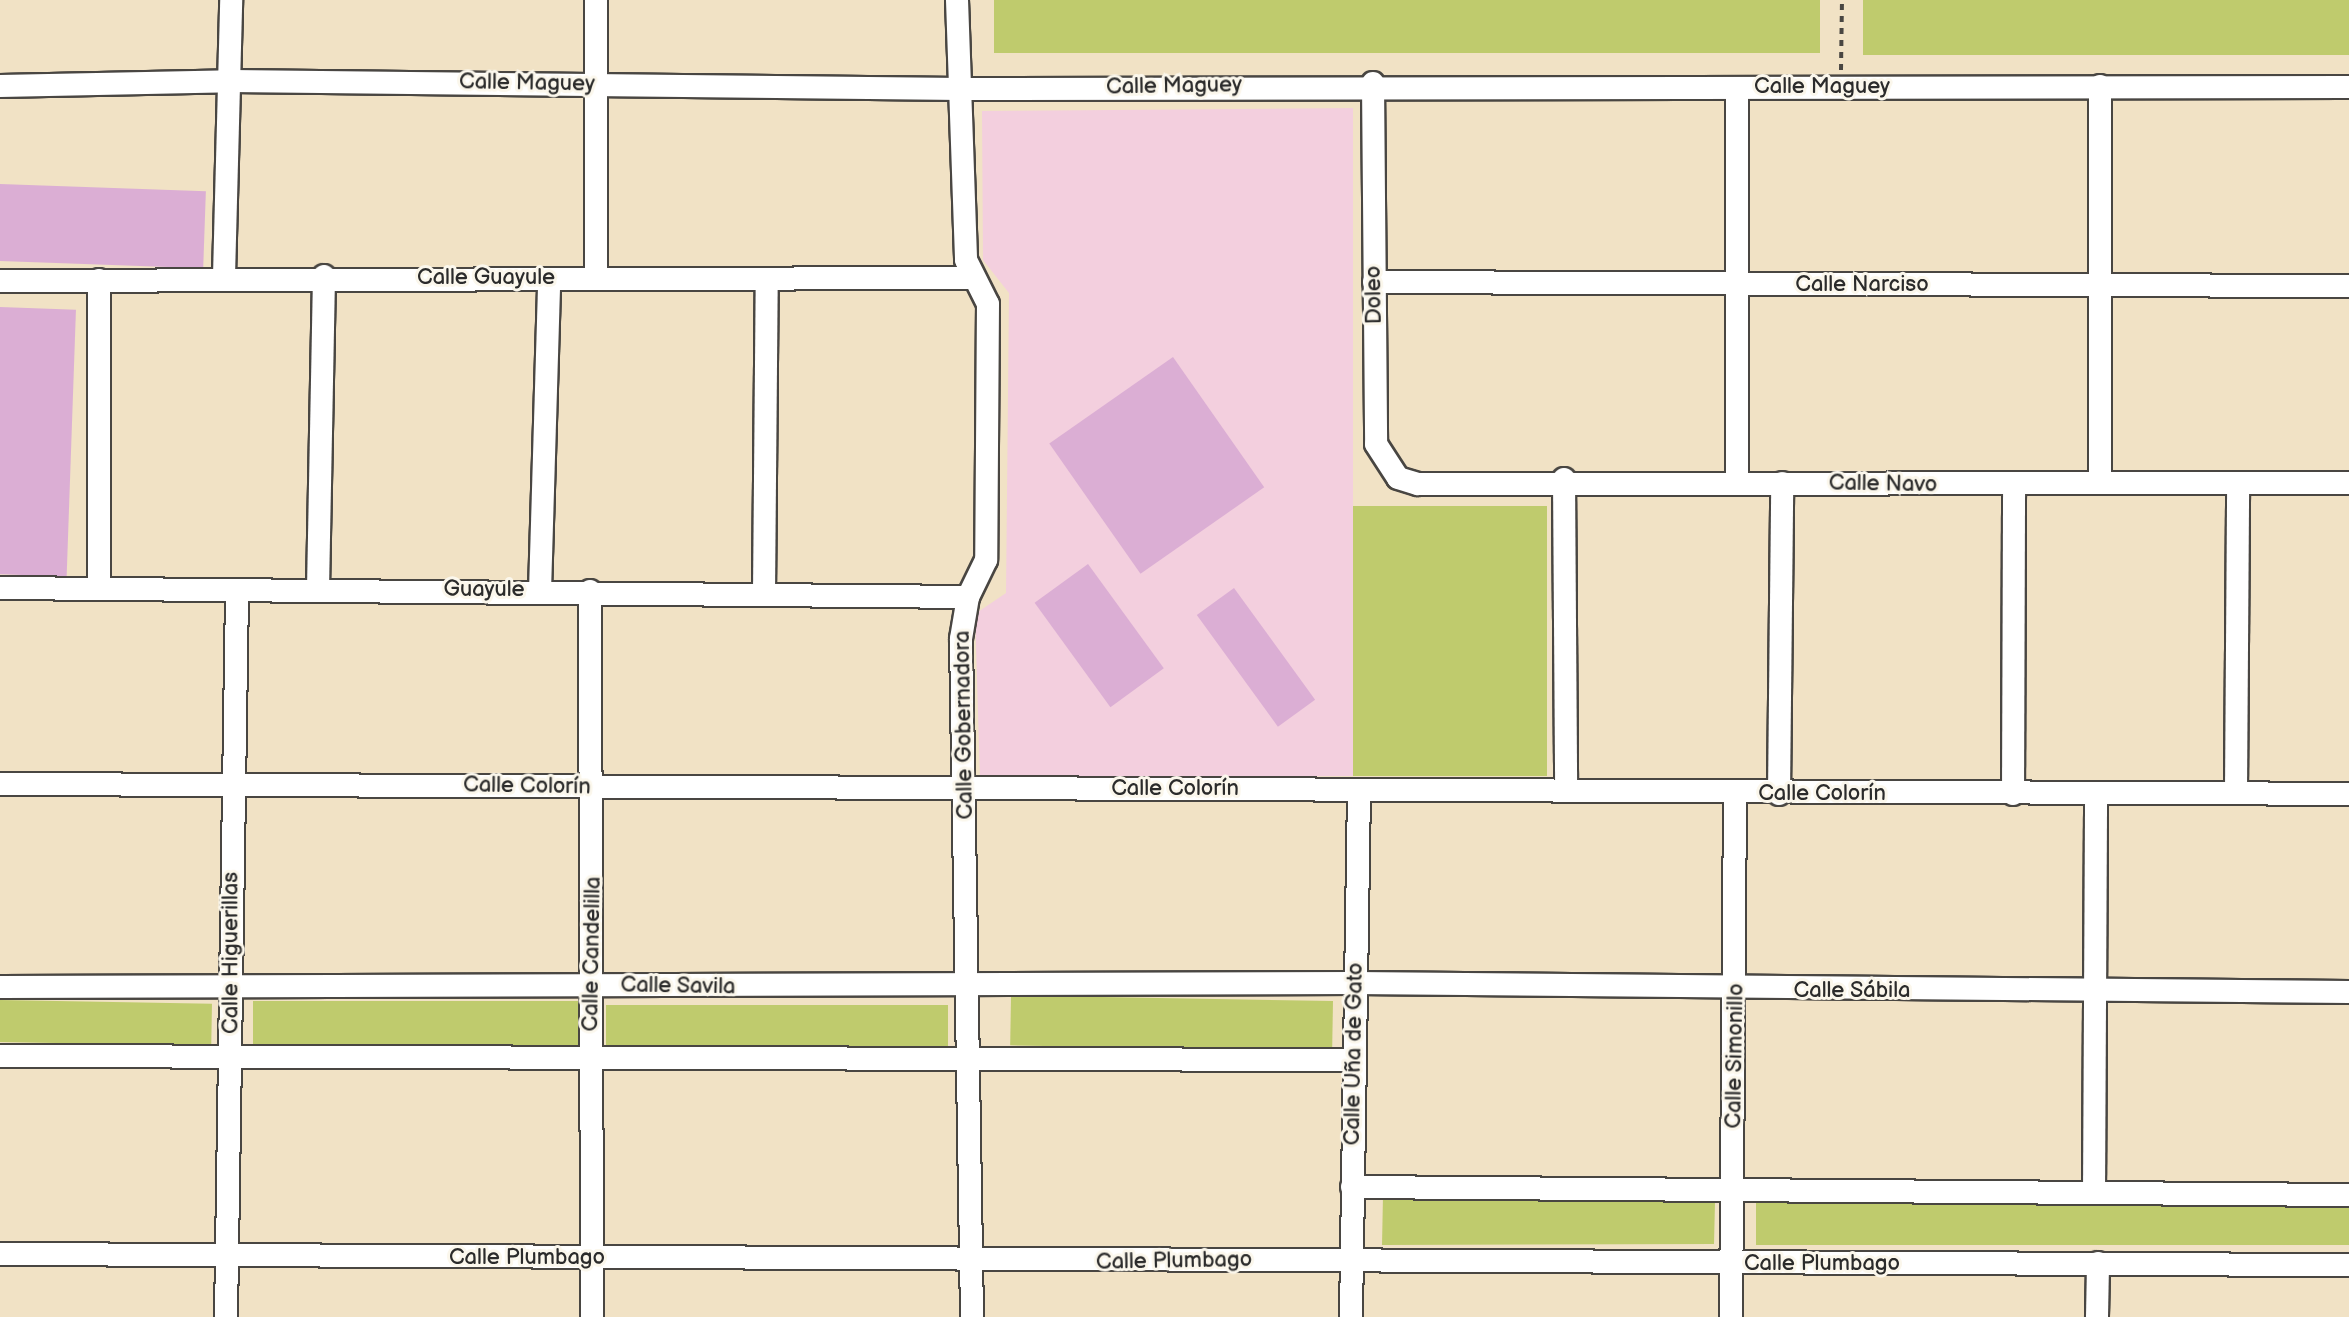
<!DOCTYPE html>
<html>
<head>
<meta charset="utf-8">
<style>
  body { margin:0 }
  #map { position:relative; width:2349px; height:1317px; overflow:hidden; background:#f1e2c5; font-family:"Balsamiq Sans",sans-serif }
  div>[style] { position:absolute }
  [style*='--x'] { left:calc(var(--x)*1px); top:calc(var(--y)*1px); width:calc(var(--w)*1px); rotate:calc(var(--a)*1deg) }
  .built>* { inset:0; background:#f3cfde }
  .green>* { inset:0; background:#bfcb6d; transform-origin:0 0 }
  .building>* { inset:0; background:#dbaed4; transform-origin:0 0 }
  .path>* { height:4px; margin-top:-2px; transform-origin:0; background:repeating-linear-gradient(90deg,#494642 0 6px,transparent 0 12px) }
  .roads { filter:drop-shadow(2px 0 #494642) drop-shadow(-2px 0 #494642) drop-shadow(0 2px #494642) drop-shadow(0 -2px #494642) }
  .minor>* { height:22px; margin:-11px; padding:0 11px; transform-origin:11px; border-radius:11px; background:#fff }
  span { translate:-50% -50%; white-space:nowrap; text-align:center; line-height:1.15; -webkit-text-stroke:6px #fbf7ec; paint-order:stroke }
  .street-label { font-size:22px; color:#2b2b2b }
</style>
</head>
<body>
<div id="map">
  <div class="built">
    <i style="clip-path:polygon(1353px 108px,1353px 776px,980px 778px,975px 614px,1006px 593px,1009px 293px,983px 260px,982px 111px)"></i>
  </div>
  <div class="green">
    <i style="left:994px;top:0;width:826px;height:53px"></i>
    <i style="left:1863px;top:0;width:486px;height:55px"></i>
    <i style="left:1353px;top:506px;width:194px;height:270px"></i>
    <i style="left:0;top:1000px;width:212px;height:42px;rotate:1deg"></i>
    <i style="left:253px;top:1001px;width:329px;height:44px"></i>
    <i style="left:1333px;top:1001px;width:50px;height:322px;rotate:91deg"></i>
    <i style="left:606px;top:1005px;width:342px;height:44px"></i>
    <i style="clip-path:polygon(1383px 1196px,1715px 1202px,1714px 1244px,1382px 1245px)"></i>
    <i style="left:1756px;top:1203px;width:593px;height:42px"></i>
  </div>
  <div class="building">
    <i style="left:0;top:184px;width:206px;height:77px;rotate:2deg"></i>
    <i style="left:0;top:307px;width:76px;height:267px;rotate:2deg"></i>
    <i style="left:1173px;top:357px;width:159px;height:151px;rotate:55deg"></i>
    <i style="left:1088px;top:564px;width:129px;height:66px;rotate:54deg"></i>
    <i style="left:1234px;top:588px;width:138px;height:46px;rotate:54deg"></i>
  </div>
  <div class="path">
    <i style="--x:1841;--y:70;--w:70;--a:-89.2"></i>
  </div>
  <div class="roads">
    <div class="minor">
      <i style="--x:957;--y:0;--w:260;--a:88"></i>
      <i style="--x:966;--y:260;--w:49;--a:63.4"></i>
      <i style="--x:988;--y:304;--w:256;--a:90.4"></i>
      <i style="--x:986;--y:560;--w:41;--a:115.9"></i>
      <i style="--x:968;--y:597;--w:43;--a:99.5"></i>
      <i style="--x:961;--y:639;--w:678;--a:89.07"></i>
      <i style="--x:1373;--y:83;--w:361;--a:89.5"></i>
      <i style="--x:1376;--y:444;--w:40;--a:57.1"></i>
      <i style="--x:1398;--y:478;--w:21;--a:17"></i>
      <i style="--x:1418;--y:484;--w:931;--a:-0.06"></i>
      <i style="--x:0;--y:86;--w:231;--a:-1.2"></i>
      <i style="--x:231;--y:81;--w:730;--a:0.63"></i>
      <i style="--x:961;--y:89;--w:1388;--a:-0.08"></i>
      <i style="--x:2100;--y:86;--w:394;--a:90"></i>
      <i style="--x:224;--y:276;--w:276;--a:-88.5"></i>
      <i style="--x:596;--y:277;--w:277;--a:-90"></i>
      <i style="--x:0;--y:281;--w:973;--a:-0.18"></i>
      <i style="--x:1374;--y:282;--w:975;--a:0.24"></i>
      <i style="--x:1564;--y:479;--w:312;--a:89.6"></i>
      <i style="--x:1737;--y:481;--w:393;--a:-90"></i>
      <i style="--x:0;--y:588;--w:968;--a:0.53"></i>
      <i style="--x:99;--y:588;--w:308;--a:-90"></i>
      <i style="--x:318;--y:589;--w:313;--a:-88.9"></i>
      <i style="--x:540;--y:591;--w:312;--a:-88.3"></i>
      <i style="--x:590;--y:591;--w:726;--a:89.84"></i>
      <i style="--x:764;--y:594;--w:315;--a:-89.5"></i>
      <i style="--x:0;--y:784;--w:2349;--a:0.24"></i>
      <i style="--x:2236;--y:791;--w:308;--a:-89.6"></i>
      <i style="--x:1779;--y:794;--w:311;--a:-89.4"></i>
      <i style="--x:2013;--y:794;--w:309;--a:-89.8"></i>
      <i style="--x:0;--y:987;--w:1355;--a:-0.17"></i>
      <i style="--x:1355;--y:983;--w:994;--a:0.52"></i>
      <i style="--x:0;--y:1056;--w:1354;--a:0.17"></i>
      <i style="--x:1352;--y:1187;--w:997;--a:0.46"></i>
      <i style="--x:2094;--y:1193;--w:399;--a:-89.7"></i>
      <i style="--x:0;--y:1254;--w:2349;--a:0.27"></i>
      <i style="--x:226;--y:1317;--w:727;--a:-89.13"></i>
      <i style="--x:1351;--y:1317;--w:527;--a:-89.13"></i>
      <i style="--x:1731;--y:1317;--w:521;--a:-89.56"></i>
      <i style="--x:2097;--y:1317;--w:54;--a:-88.9"></i>
    </div>
  </div>
  <div class="street-label">
    <span style="left:527px;top:83px;rotate:1deg">Calle Maguey</span>
    <span style="left:1174px;top:86px;rotate:-1deg">Calle Maguey</span>
    <span style="left:1822px;top:87px">Calle Maguey</span>
    <span style="left:486px;top:278px">Calle Guayule</span>
    <span style="left:1862px;top:285px">Calle Narciso</span>
    <span style="left:1374px;top:295px;rotate:-91deg">Doleo</span>
    <span style="left:1883px;top:484px;rotate:1deg">Calle Navo</span>
    <span style="left:484px;top:590px">Guayule</span>
    <span style="left:964px;top:725px;rotate:-91deg">Calle Gobernadora</span>
    <span style="left:527px;top:786px;rotate:1deg">Calle Colorín</span>
    <span style="left:1175px;top:789px">Calle Colorín</span>
    <span style="left:1822px;top:794px">Calle Colorín</span>
    <span style="left:231px;top:953px;rotate:-90deg">Calle Higuerillas</span>
    <span style="left:592px;top:954px;rotate:-89deg">Calle Candelilla</span>
    <span style="left:678px;top:986px;rotate:1deg">Calle Savila</span>
    <span style="left:1852px;top:991px">Calle Sábila</span>
    <span style="left:1354px;top:1054px;rotate:-89deg">Calle Uña de Gato</span>
    <span style="left:1735px;top:1056px;rotate:-89deg">Calle Simonillo</span>
    <span style="left:527px;top:1258px">Calle Plumbago</span>
    <span style="left:1174px;top:1261px;rotate:-1deg">Calle Plumbago</span>
    <span style="left:1822px;top:1264px">Calle Plumbago</span>
  </div>
</div>
</body>
</html>
